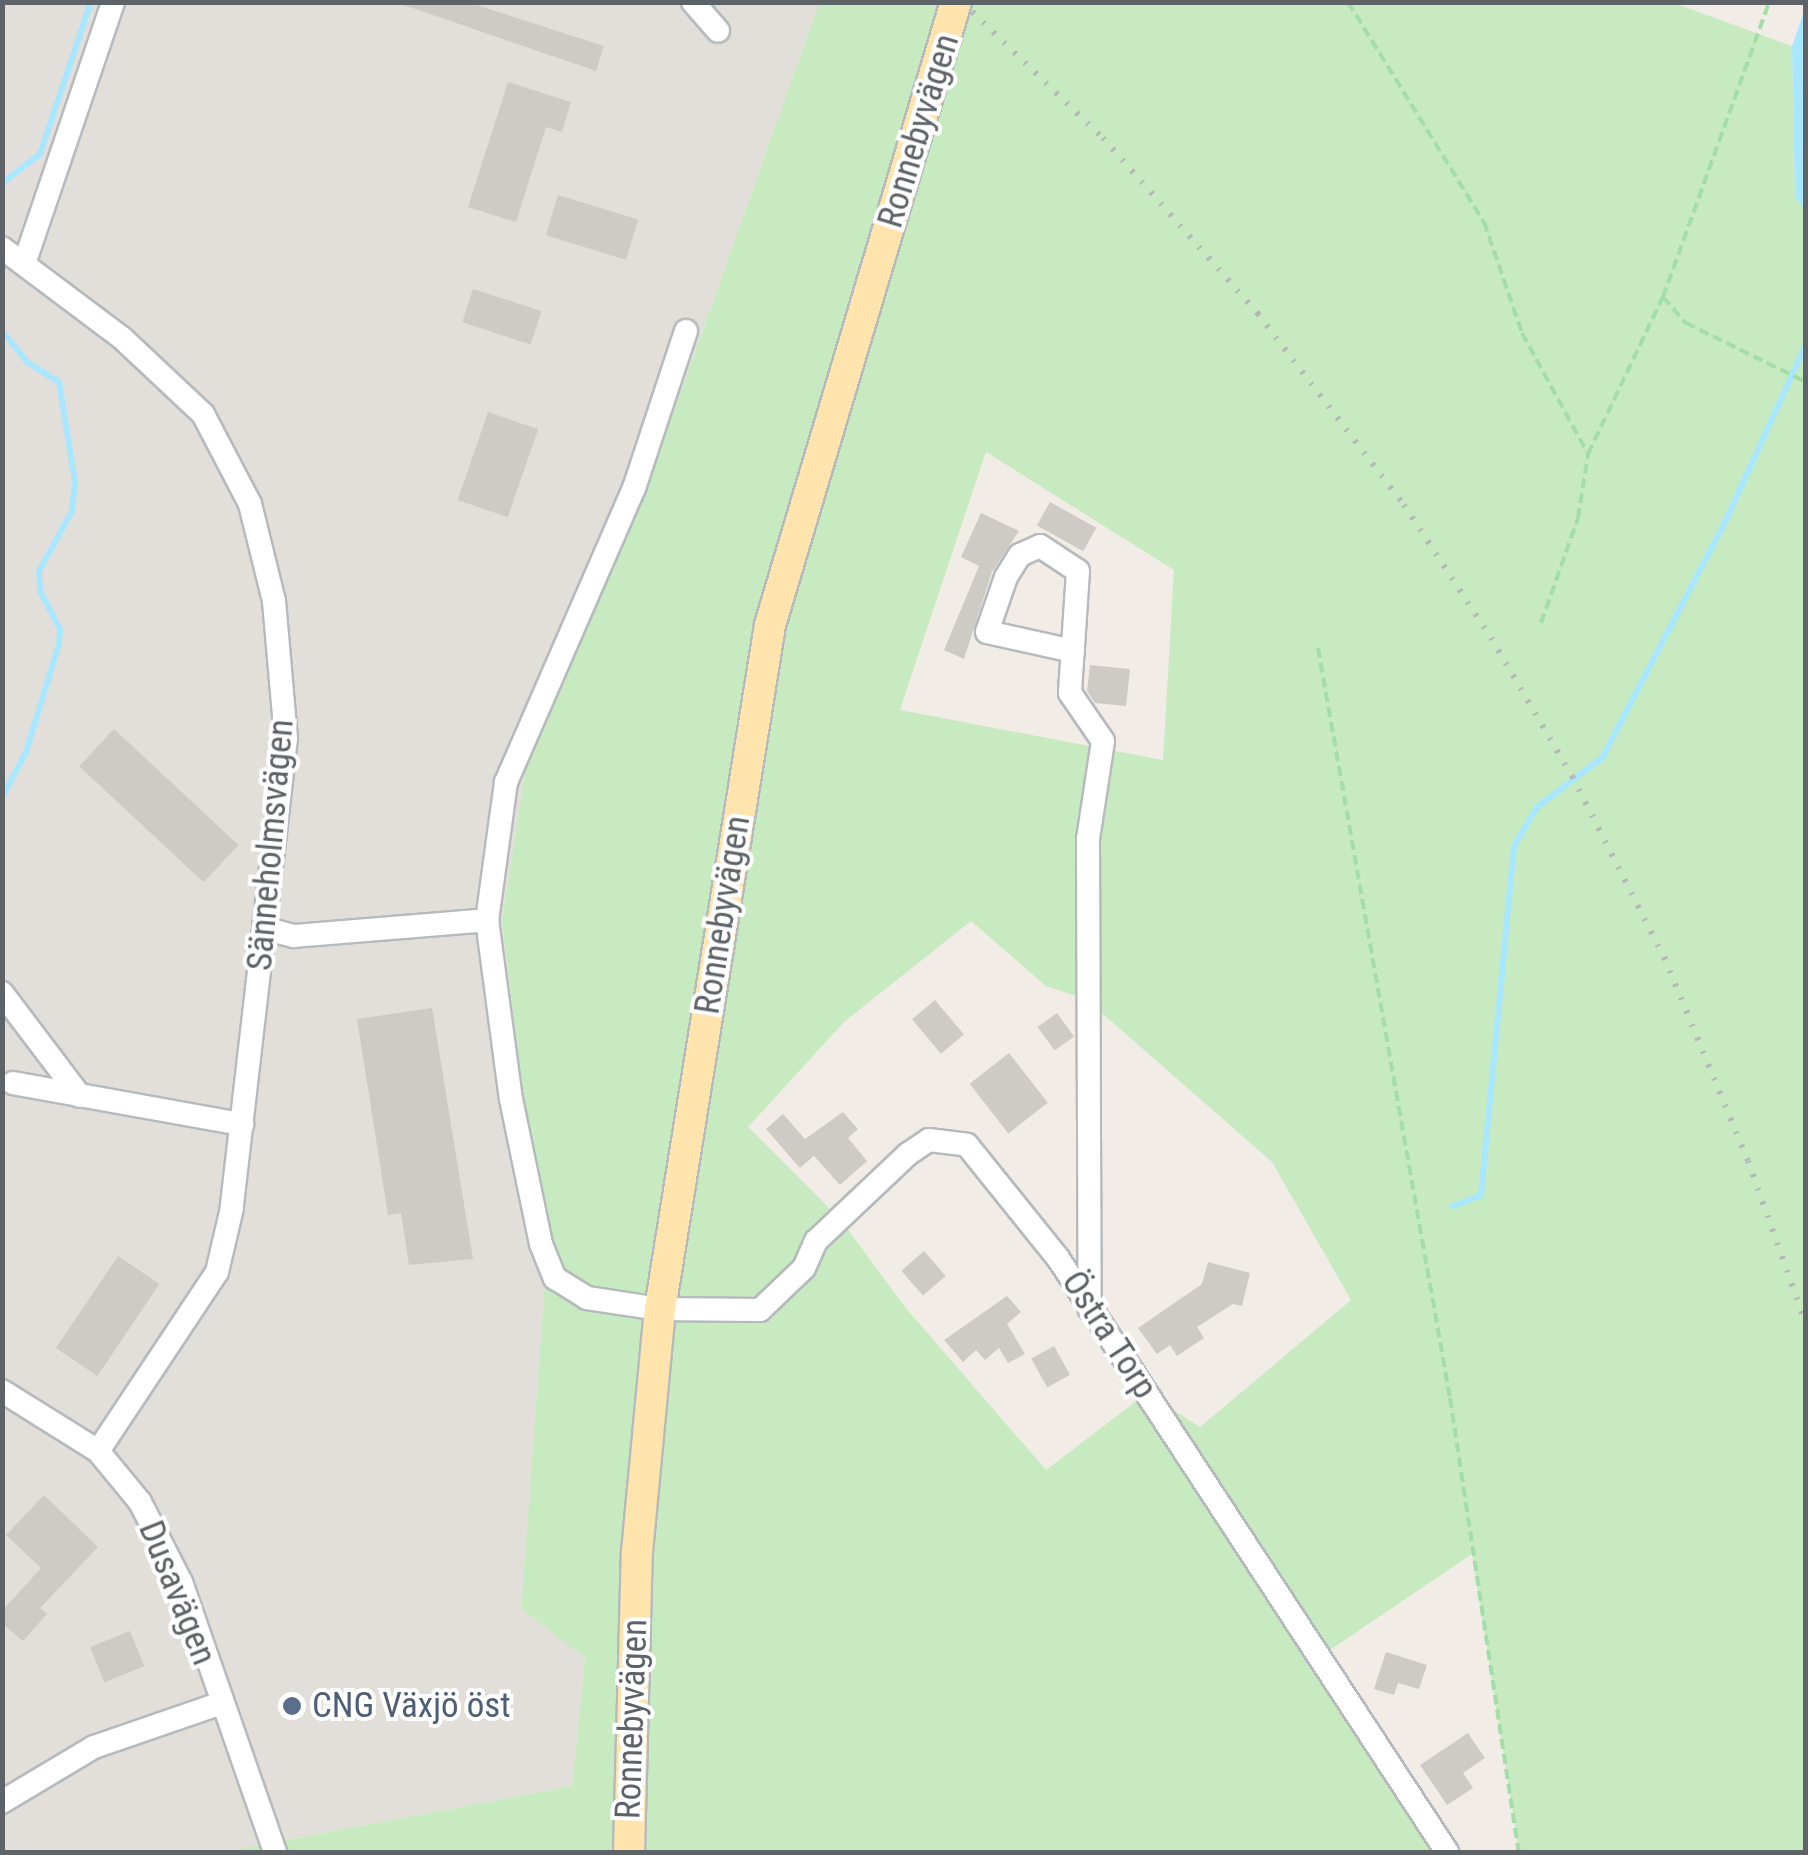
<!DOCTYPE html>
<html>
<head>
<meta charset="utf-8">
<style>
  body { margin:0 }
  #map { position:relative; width:1808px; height:1855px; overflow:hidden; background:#f1ede6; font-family:"Roboto Condensed",sans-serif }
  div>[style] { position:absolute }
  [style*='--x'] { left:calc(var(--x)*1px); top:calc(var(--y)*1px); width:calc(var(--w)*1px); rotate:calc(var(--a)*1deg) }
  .industrial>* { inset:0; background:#e2dfda }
  .green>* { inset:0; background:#c7eac1 }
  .water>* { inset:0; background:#a8e7ff }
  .stream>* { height:6px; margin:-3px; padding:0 3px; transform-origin:3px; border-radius:3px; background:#a8e7ff }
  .building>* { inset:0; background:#cecac5; transform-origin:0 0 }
  .path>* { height:4px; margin-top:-2px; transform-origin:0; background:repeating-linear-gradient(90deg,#a3dda9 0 10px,transparent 0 15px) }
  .roads { filter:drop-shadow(2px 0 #b6babd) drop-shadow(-2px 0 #b6babd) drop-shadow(0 2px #b6babd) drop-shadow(0 -2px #b6babd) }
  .minor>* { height:22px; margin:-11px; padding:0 11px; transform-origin:11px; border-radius:11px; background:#fff }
  .major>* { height:30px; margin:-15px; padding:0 15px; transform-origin:15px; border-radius:15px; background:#ffe4ad }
  .rail>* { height:6px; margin-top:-3px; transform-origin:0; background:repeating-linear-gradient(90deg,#b5b6b7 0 2.5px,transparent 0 14.5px) }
  .dots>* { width:28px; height:28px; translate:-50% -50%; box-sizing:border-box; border:5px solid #fff; border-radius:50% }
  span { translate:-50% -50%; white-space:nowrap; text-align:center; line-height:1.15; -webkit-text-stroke:8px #fff; paint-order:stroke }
  .street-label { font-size:35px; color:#5d6367 }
  .service-label { font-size:35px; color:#4e5e75 }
  .left { translate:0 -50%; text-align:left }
  .frame { position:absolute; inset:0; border:5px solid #5d6367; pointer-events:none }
</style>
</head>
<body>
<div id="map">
  <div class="industrial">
    <i style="clip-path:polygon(3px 3px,819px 3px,661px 448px,526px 765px,502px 921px,545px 1280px,521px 1609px,585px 1657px,572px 1786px,222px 1852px,3px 1852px)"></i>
  </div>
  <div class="green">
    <i style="clip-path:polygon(evenodd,1671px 2px,1792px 46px,1795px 197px,1806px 210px,1805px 1852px,1519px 1852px,1472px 1554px,1318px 1658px,1447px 1852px,222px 1852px,572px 1786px,585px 1658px,521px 1609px,545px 1280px,502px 921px,526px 765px,661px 448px,819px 3px,1671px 2px,986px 452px,1174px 570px,1163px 760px,900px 710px,986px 452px,1671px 2px,971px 921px,1046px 986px,1087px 1000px,1272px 1162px,1351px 1300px,1200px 1427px,1147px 1393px,1046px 1470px,905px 1307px,840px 1219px,748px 1127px,844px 1022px,971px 921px)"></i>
  </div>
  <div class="water">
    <i style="clip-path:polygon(1805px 9px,1805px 210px,1795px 197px,1792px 46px)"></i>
  </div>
  <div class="stream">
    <i style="--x:2;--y:183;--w:48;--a:-37.3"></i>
    <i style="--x:40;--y:154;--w:160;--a:-71.5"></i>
    <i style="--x:2;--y:331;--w:40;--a:51"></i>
    <i style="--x:27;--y:362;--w:38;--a:32"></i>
    <i style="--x:59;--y:382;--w:101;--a:80.9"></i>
    <i style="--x:75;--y:482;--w:29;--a:96"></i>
    <i style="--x:72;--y:511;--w:68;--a:118.8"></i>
    <i style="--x:39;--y:571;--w:20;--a:87"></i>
    <i style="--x:40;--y:591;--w:43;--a:62.2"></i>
    <i style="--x:60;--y:629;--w:15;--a:94"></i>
    <i style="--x:59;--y:644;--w:113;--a:107"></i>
    <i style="--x:26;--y:752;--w:52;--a:117.6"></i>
    <i style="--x:1453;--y:1206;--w:30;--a:-21"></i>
    <i style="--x:1481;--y:1195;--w:351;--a:-84.6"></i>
    <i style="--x:1514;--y:846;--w:45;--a:-59.5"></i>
    <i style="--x:1537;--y:807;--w:81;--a:-37"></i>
    <i style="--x:1602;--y:758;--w:266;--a:-62.5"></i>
    <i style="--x:1725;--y:522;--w:196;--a:-65.5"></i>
  </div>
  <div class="building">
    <i style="clip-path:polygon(395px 2px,467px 2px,604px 46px,596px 71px)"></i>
    <i style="clip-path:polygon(508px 82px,571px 102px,562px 132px,546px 127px,516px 222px,468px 207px)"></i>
    <i style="left:558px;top:195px;width:84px;height:42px;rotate:17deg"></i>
    <i style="left:473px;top:289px;width:72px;height:35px;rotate:18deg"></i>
    <i style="left:488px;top:412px;width:53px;height:93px;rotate:19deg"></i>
    <i style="left:1050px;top:502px;width:53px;height:27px;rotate:29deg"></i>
    <i style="clip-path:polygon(981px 513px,1019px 531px,992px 572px,964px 659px,944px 650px,979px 566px,961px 557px)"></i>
    <i style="clip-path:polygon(1090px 665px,1130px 669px,1126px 706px,1095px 703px,1087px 691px)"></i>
    <i style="left:114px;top:729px;width:170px;height:51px;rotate:43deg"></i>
    <i style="left:935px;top:1000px;width:45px;height:30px;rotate:50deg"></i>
    <i style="clip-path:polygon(432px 1008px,473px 1259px,409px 1265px,401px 1213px,388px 1215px,357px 1019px)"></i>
    <i style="left:1057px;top:1013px;width:29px;height:24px;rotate:54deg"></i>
    <i style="left:1009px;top:1053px;width:63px;height:50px;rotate:52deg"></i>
    <i style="clip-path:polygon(843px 1112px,858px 1129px,848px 1138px,867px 1161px,840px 1185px,814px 1156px,800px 1168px,766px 1129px,783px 1114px,805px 1139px)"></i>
    <i style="left:924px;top:1251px;width:33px;height:30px;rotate:49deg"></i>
    <i style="left:118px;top:1256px;width:50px;height:111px;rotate:34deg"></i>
    <i style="clip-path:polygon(1208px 1262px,1250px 1273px,1242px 1306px,1233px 1304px,1197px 1327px,1204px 1338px,1177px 1356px,1170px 1345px,1157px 1354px,1138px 1328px,1202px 1284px)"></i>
    <i style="clip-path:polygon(1007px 1296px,1021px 1312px,1007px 1324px,1025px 1354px,1008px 1363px,999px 1348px,985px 1360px,976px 1350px,963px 1362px,944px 1340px)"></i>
    <i style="left:1054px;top:1346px;width:33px;height:26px;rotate:61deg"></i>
    <i style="clip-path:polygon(44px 1495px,98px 1547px,40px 1608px,47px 1614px,23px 1641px,2px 1623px,2px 1611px,41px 1568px,6px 1535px)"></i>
    <i style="left:130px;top:1631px;width:38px;height:43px;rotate:68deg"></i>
    <i style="clip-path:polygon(1386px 1652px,1427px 1665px,1419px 1689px,1398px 1683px,1394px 1695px,1374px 1689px)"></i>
    <i style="clip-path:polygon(1468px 1733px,1485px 1758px,1463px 1773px,1473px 1788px,1447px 1805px,1420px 1765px)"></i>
  </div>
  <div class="path">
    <i style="--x:1348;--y:2;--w:259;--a:58.3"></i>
    <i style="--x:1484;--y:222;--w:117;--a:71.1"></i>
    <i style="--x:1522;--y:333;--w:138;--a:61.4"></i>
    <i style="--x:1663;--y:297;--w:35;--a:49"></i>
    <i style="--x:1686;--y:323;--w:134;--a:26.2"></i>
    <i style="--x:1541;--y:623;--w:111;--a:-70.6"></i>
    <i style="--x:1578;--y:518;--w:65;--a:-81.1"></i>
    <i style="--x:1588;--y:454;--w:174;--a:-64.5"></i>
    <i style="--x:1663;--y:297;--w:313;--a:-70.2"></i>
    <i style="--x:1318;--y:648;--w:762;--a:80.02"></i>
    <i style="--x:1450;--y:1398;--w:459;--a:81.4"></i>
  </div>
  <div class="roads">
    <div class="minor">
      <i style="--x:693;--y:2;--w:38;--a:49"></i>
      <i style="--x:2;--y:248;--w:150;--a:36.9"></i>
      <i style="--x:122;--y:338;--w:111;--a:43.2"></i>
      <i style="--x:203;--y:414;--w:102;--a:62.4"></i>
      <i style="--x:250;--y:504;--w:100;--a:76.1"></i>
      <i style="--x:274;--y:601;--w:138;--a:85"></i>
      <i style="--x:286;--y:738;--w:473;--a:96.6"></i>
      <i style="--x:232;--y:1208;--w:66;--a:103.2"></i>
      <i style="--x:217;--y:1272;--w:215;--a:123.6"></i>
      <i style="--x:24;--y:264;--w:277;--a:-71.2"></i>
      <i style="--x:686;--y:331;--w:165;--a:108.3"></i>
      <i style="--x:634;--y:488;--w:321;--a:113.5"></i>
      <i style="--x:506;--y:782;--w:139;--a:97.8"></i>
      <i style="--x:487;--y:920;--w:181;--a:82.4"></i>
      <i style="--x:511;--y:1099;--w:148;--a:78.3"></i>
      <i style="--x:541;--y:1244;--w:37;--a:68"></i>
      <i style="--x:555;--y:1278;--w:38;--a:32"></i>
      <i style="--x:587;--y:1298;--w:74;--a:8.6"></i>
      <i style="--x:660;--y:1309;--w:100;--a:0.6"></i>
      <i style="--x:760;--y:1310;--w:61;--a:-43.7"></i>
      <i style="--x:804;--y:1268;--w:30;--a:-66"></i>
      <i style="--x:816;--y:1241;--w:127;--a:-43.4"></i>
      <i style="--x:908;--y:1154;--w:25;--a:-34"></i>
      <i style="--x:929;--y:1140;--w:38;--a:7"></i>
      <i style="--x:967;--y:1145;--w:145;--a:51.2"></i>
      <i style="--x:1058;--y:1258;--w:710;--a:56.78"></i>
      <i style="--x:1073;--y:651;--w:88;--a:-167.5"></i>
      <i style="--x:987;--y:632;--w:58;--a:-70.9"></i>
      <i style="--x:1006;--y:577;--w:26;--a:-58"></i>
      <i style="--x:1020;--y:555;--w:22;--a:-24"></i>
      <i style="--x:1040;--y:546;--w:45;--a:33.3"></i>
      <i style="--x:1078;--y:571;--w:122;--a:93.8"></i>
      <i style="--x:1070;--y:693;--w:58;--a:55.5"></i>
      <i style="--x:1103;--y:741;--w:99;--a:98.7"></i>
      <i style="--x:1088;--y:839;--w:470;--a:89.8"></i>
      <i style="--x:267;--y:929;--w:28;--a:15"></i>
      <i style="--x:294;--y:936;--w:194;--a:-4.7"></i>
      <i style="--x:2;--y:993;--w:129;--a:52.9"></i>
      <i style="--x:13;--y:1083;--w:233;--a:10.2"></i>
      <i style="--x:2;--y:1391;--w:113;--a:32"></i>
      <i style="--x:98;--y:1451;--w:66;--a:50.5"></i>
      <i style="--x:140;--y:1502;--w:90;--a:62.9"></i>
      <i style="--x:181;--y:1582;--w:286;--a:70.8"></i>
      <i style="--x:2;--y:1802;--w:107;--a:-30.9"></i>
      <i style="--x:94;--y:1747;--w:132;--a:-19"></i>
    </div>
    <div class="major">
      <i style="--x:629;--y:1852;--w:300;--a:-88.5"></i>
      <i style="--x:637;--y:1552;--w:244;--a:-84.6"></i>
      <i style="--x:660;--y:1309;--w:693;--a:-80.86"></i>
      <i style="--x:770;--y:625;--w:650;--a:-73.38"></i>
    </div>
  </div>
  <div class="rail">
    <i style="--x:962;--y:2;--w:196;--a:44"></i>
    <i style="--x:1103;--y:138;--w:235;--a:48.6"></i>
    <i style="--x:1258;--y:314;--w:240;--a:52.6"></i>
    <i style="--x:1404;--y:505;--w:159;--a:56.8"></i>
    <i style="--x:1491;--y:638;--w:160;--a:59.6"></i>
    <i style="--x:1572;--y:776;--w:203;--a:63.1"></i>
    <i style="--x:1664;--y:957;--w:221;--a:67.6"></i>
    <i style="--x:1748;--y:1161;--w:173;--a:70.4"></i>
  </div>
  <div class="dots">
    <i style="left:292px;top:1706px;background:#5c6f8a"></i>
  </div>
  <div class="street-label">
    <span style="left:919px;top:131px;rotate:-73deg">Ronnebyvägen</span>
    <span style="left:271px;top:845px;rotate:-85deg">Sänneholmsvägen</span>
    <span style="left:723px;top:915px;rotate:-81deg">Ronnebyvägen</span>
    <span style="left:1109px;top:1335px;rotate:57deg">Östra Torp</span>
    <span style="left:177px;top:1593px;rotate:68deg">Dusavägen</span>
    <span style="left:632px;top:1719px;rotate:-88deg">Ronnebyvägen</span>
  </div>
  <div class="service-label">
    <span class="left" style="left:312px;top:1706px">CNG Växjö öst</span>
  </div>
  <div class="frame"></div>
</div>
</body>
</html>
